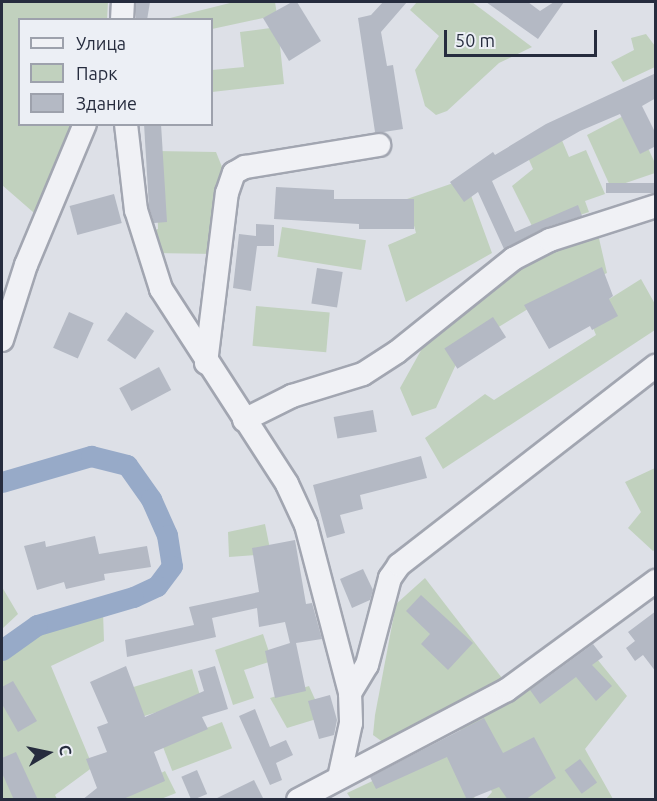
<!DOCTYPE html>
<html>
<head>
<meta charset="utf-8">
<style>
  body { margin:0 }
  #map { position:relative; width:657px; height:801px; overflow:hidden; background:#dde0e7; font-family:Ubuntu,sans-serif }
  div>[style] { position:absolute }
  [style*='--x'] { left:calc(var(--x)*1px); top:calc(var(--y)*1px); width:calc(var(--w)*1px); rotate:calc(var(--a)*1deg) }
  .green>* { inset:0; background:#c1d1be; transform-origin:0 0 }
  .canal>* { height:21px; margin:-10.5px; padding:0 10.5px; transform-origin:10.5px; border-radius:10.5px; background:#97aac8 }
  .building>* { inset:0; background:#b4b9c4; transform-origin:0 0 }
  .roads { filter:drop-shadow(2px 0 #a2a6b1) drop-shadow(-2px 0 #a2a6b1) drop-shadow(0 2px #a2a6b1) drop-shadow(0 -2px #a2a6b1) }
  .minor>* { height:22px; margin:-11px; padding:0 11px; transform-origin:11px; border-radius:11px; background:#f0f1f5 }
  span { translate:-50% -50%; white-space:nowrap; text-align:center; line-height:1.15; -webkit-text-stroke:4.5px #eceff5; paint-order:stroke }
  .frame { position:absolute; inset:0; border:3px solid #262c3e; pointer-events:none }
  .legend { position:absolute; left:18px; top:18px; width:195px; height:108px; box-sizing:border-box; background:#eceff5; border:2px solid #9da1ac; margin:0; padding:8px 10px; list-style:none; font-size:18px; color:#262c3e }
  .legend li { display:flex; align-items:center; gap:12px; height:30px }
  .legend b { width:30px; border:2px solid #9da1ac }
  .north { position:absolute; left:18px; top:723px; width:60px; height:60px; -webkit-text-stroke:4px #eceff5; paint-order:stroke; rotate:81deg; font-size:16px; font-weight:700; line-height:24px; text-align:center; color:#262c3e }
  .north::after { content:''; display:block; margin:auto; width:21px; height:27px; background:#262c3e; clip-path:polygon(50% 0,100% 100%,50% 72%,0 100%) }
  .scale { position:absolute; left:444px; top:30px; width:153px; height:27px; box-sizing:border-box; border:3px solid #262c3e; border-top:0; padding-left:8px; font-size:18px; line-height:21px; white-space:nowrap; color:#262c3e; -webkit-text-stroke:4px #eceff5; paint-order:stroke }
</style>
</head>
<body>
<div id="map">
  <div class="green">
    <i style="clip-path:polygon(2px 2px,108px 2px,107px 19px,20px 20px,20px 124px,80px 125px,41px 219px,2px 185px)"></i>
    <i style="clip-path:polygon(234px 2px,275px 2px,277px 15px,212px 29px,212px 20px,166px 19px)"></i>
    <i style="clip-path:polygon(417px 2px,472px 2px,532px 47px,499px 63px,447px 111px,436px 115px,425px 106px,415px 70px,439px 36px,410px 10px)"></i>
    <i style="clip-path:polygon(278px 27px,284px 84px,212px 92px,212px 70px,244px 67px,240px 32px)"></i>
    <i style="clip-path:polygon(646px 34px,655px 46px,655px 67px,623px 82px,611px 62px,634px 50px,631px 38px)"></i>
    <i style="clip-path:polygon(631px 112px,655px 163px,655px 173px,611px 188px,587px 135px)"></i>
    <i style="clip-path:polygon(561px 138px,569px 157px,586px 150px,605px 194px,585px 201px,589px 212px,534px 230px,512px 186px,533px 169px,526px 153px)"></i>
    <i style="clip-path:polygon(156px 151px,216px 152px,226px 177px,215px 254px,154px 253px,150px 232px,158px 229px)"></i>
    <i style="clip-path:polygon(465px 179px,492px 253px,406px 302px,388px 245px,416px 233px,407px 199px)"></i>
    <i style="left:282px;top:227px;width:85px;height:30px;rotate:9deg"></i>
    <i style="clip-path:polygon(598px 234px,607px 273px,536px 304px,463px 349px,436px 408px,412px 416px,400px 388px,429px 336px,508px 273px,553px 244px)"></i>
    <i style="clip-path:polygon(641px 279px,655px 304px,655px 330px,443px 469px,425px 438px,485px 394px,494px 400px,596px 335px,587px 313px)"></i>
    <i style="left:256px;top:306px;width:74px;height:40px;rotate:5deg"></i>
    <i style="clip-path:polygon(655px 468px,656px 549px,653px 551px,628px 528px,641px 512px,625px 482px)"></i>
    <i style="clip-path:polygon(265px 524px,271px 554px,229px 557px,228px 532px)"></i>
    <i style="clip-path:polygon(425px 578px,505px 682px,384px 743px,373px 735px,375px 715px,396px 604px)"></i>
    <i style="clip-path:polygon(2px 587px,18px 614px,2px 629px)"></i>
    <i style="clip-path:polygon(103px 612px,104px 641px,51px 666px,93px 767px,55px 795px,57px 799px,2px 799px,2px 658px,40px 631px)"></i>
    <i style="clip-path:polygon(263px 634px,272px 661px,244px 670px,254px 698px,233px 705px,215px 650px)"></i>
    <i style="clip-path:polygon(593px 654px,627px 696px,585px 749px,613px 799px,486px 799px,492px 792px,459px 726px)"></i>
    <i style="left:192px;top:669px;width:31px;height:62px;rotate:73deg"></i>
    <i style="clip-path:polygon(309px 686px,323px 717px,287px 728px,270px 698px)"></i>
    <i style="left:222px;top:722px;width:28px;height:64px;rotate:69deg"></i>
    <i style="clip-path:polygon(453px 743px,475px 799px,351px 799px,347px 793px)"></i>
    <i style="clip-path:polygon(165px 771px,176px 793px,161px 799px,107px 800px)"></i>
  </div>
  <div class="canal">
    <i style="--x:2;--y:482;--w:93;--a:-16.3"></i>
    <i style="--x:91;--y:456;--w:37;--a:14"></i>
    <i style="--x:127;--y:465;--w:42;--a:54.8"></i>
    <i style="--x:151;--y:499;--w:39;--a:66"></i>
    <i style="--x:167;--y:535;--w:31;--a:81"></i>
    <i style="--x:172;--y:566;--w:25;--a:127"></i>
    <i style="--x:157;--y:586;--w:26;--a:155"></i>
    <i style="--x:133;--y:597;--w:100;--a:163.7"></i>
    <i style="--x:37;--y:625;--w:43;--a:144.5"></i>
  </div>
  <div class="building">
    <i style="clip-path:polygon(136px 2px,150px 2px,147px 20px,136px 20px)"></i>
    <i style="clip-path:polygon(292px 2px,297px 2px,321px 41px,289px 61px,263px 18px)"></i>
    <i style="clip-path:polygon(383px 2px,407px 2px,381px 32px,387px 66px,393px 65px,403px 129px,384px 132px,375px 132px,358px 18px,371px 15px)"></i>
    <i style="clip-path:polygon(486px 2px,528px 2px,540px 11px,554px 2px,564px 2px,538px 39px)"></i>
    <i style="clip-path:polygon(656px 73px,656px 98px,642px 106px,656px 134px,656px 146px,640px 154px,620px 114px,580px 131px,492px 181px,515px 232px,578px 205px,582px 216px,544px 228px,504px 249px,478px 192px,464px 202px,450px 182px,493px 152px,495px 155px,546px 124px)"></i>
    <i style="clip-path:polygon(144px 124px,161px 124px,167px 222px,154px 223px,149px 207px)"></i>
    <i style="left:656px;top:183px;width:10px;height:50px;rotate:90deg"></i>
    <i style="clip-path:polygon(276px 187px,334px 190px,334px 199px,414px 199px,414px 229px,359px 229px,359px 224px,274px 219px)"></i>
    <i style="left:114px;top:194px;width:30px;height:46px;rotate:75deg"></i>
    <i style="clip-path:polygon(256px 224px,274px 225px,274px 246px,257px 246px,251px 291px,233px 288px,239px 234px,256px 236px)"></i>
    <i style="clip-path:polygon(602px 267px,613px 296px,609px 299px,618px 316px,592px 330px,590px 326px,549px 349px,524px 305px)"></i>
    <i style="left:317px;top:268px;width:26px;height:36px;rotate:9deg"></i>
    <i style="left:69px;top:312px;width:27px;height:39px;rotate:24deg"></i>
    <i style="left:126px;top:312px;width:34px;height:34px;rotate:34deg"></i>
    <i style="left:493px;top:317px;width:24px;height:58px;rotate:57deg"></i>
    <i style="left:159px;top:367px;width:26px;height:45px;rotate:62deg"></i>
    <i style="left:373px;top:410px;width:22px;height:40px;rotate:80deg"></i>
    <i style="clip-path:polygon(421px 456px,427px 478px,360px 495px,363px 509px,340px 515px,345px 533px,327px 538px,313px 485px)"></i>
    <i style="clip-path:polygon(95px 536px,99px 554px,147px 546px,151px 567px,104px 574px,105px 580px,66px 589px,64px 582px,37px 590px,24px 546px,45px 541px,46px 547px)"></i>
    <i style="clip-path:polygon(295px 540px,306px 604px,312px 603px,322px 639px,296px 643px,306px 691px,275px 698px,265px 651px,290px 643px,285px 622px,259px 627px,257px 608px,212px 618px,216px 637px,127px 657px,125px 640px,194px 625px,189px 607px,259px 592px,252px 548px)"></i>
    <i style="clip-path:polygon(363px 569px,373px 590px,370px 600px,352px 608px,340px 579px)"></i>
    <i style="clip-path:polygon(421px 595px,473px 643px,448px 670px,421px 644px,430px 634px,406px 611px)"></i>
    <i style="clip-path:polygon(656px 611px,656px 672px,643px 655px,635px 661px,626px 648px,635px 641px,628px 632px)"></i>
    <i style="clip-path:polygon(593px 644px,603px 657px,592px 665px,612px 686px,596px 701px,576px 677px,540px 704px,530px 690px)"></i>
    <i style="clip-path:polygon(126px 666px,145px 717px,204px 691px,198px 671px,215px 666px,228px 709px,202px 717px,208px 729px,154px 752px,165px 781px,121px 800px,82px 800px,97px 788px,86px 759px,107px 752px,97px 727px,108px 723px,90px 682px)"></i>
    <i style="clip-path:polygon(13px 681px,37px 721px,18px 732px,2px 704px,2px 687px)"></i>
    <i style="clip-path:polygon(330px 695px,337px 720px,334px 735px,319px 739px,308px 701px)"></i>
    <i style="clip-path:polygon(255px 709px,270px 747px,286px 740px,293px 755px,276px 763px,282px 780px,270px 785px,239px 716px)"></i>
    <i style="clip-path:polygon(484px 718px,503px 753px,534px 737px,556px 778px,525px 800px,508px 800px,499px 787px,467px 800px,447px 757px,376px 789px,370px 777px)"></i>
    <i style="clip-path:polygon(16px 752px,38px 800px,14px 800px,2px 773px,2px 758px)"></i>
    <i style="left:580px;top:759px;width:29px;height:19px;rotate:54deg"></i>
    <i style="left:197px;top:770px;width:26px;height:17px;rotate:67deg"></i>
    <i style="clip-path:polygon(254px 780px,264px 800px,213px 800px)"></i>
  </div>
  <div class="roads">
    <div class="minor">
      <i style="--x:122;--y:20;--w:18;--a:-87"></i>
      <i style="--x:126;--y:124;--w:87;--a:83.4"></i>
      <i style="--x:136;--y:210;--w:83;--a:72.4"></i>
      <i style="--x:161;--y:289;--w:232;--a:57.1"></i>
      <i style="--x:287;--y:484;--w:45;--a:65.1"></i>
      <i style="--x:306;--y:525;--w:174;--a:75.3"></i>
      <i style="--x:350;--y:693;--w:30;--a:88"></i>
      <i style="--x:351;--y:723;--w:56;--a:102.3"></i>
      <i style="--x:2;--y:340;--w:79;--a:-72.3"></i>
      <i style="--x:26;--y:265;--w:153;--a:-67.3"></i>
      <i style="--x:206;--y:363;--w:171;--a:-83"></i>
      <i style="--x:227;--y:193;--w:21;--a:-71"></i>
      <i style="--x:234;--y:173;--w:13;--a:-29"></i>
      <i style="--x:245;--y:167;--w:136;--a:-9.3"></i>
      <i style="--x:244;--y:420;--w:54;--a:-26.6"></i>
      <i style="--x:292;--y:396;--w:74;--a:-17.2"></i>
      <i style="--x:363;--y:374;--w:40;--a:-32.9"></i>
      <i style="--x:397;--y:352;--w:149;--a:-38.7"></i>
      <i style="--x:513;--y:259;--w:42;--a:-27.2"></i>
      <i style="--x:550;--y:240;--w:111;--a:-17.8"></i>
      <i style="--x:350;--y:693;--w:33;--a:-59"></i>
      <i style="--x:367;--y:665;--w:90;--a:-75.2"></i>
      <i style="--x:390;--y:578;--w:16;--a:-55"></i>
      <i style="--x:399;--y:565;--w:325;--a:-37.8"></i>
      <i style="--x:298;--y:800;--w:236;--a:-27.8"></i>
      <i style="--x:507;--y:690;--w:185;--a:-36.2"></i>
    </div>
  </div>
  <div class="frame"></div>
  <ul class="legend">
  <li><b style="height:8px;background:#f0f1f5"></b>Улица</li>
  <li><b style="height:16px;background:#c1d1be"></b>Парк</li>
  <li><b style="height:16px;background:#b4b9c4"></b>Здание</li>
  </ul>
  <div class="north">С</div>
  <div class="scale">50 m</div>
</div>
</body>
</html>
